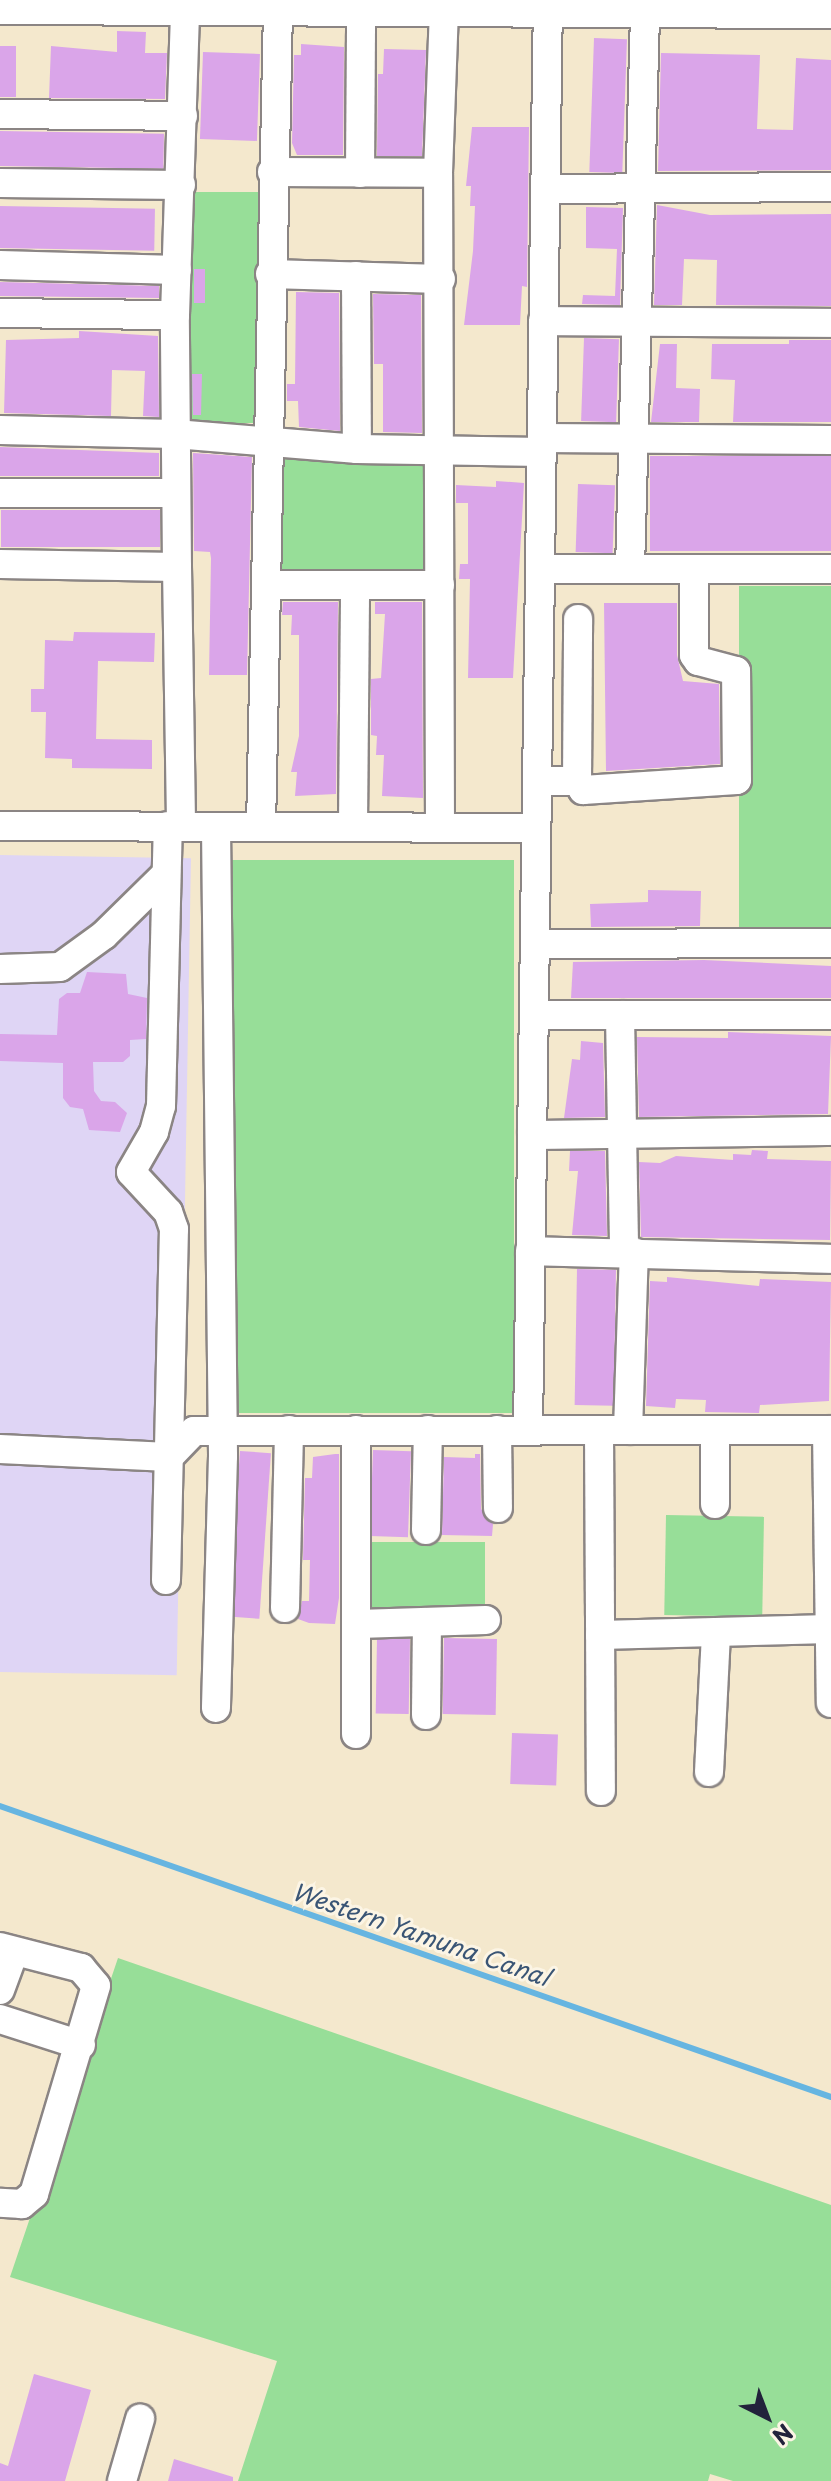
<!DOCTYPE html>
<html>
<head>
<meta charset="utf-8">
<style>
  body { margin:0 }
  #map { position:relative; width:831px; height:2481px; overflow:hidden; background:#f4e8cd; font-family:"Playpen Sans",sans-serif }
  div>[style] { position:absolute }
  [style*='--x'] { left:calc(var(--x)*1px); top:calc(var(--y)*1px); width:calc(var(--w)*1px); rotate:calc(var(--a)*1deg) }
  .built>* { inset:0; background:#dfd5f5; transform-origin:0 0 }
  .green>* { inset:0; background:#97de98; transform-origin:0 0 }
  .stream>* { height:6px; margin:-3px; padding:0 3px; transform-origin:3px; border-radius:3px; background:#66b5e1 }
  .building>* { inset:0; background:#daa5e9; transform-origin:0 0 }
  .roads { filter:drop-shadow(2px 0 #8b8584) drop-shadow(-2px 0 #8b8584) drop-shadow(0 2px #8b8584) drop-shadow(0 -2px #8b8584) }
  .minor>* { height:28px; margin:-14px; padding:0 14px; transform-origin:14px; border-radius:14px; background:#fff }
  span { translate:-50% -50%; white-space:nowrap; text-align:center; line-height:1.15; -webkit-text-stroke:6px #fcf5e5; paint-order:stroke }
  .water-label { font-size:24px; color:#3a5575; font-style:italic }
  .north { position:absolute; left:727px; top:2377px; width:80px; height:80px; -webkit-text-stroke:6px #fcf5e5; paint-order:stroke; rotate:138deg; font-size:22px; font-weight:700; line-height:32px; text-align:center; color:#22223b }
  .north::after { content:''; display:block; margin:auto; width:28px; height:36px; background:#22223b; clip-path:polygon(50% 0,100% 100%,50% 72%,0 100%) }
</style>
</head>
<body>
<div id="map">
  <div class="built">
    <i style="left:0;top:855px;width:191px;height:817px;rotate:1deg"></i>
  </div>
  <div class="green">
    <i style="left:185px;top:192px;width:75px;height:231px"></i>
    <i style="left:275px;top:456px;width:156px;height:122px"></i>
    <i style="left:831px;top:586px;width:341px;height:92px;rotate:90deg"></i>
    <i style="left:214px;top:860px;width:300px;height:553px"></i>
    <i style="left:666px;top:1515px;width:98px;height:100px;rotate:1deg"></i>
    <i style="left:366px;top:1542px;width:119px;height:73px"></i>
    <i style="clip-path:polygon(118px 1958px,831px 2205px,831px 2481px,733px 2481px,710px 2474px,708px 2481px,238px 2481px,277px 2361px,10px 2277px)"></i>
  </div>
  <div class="stream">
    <i style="--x:0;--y:1806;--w:880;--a:19.3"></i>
  </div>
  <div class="building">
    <i style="clip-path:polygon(117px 31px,146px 32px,145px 53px,167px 53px,165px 99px,49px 98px,51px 46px,117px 52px)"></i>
    <i style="left:594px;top:38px;width:33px;height:134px;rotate:2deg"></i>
    <i style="clip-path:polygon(301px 44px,344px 47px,343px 155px,297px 155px,292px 143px,294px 55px,301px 55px)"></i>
    <i style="left:0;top:46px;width:16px;height:51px"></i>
    <i style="clip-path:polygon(384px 49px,426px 50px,422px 156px,377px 156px,378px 74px,383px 74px)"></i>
    <i style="left:203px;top:52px;width:57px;height:87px;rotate:2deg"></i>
    <i style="clip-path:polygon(661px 53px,760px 55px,757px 129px,793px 130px,796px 58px,831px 60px,831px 170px,658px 171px)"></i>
    <i style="clip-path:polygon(472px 127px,529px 127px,527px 287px,522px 286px,520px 325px,464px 325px,473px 251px,475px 206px,470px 206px,471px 186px,466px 186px)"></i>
    <i style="left:0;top:131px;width:164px;height:35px;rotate:1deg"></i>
    <i style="clip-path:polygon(657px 205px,710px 215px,831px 214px,831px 306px,716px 305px,717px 260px,684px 259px,682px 305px,654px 305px)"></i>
    <i style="left:0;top:206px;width:155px;height:42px;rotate:1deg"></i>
    <i style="clip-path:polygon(586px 207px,623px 208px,620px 305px,582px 304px,583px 295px,615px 296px,617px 249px,586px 248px)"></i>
    <i style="left:194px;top:269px;width:11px;height:34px"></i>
    <i style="clip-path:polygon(0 282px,159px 286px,159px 298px,0 296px)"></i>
    <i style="clip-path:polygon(296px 292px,339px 293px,340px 431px,299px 427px,298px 401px,287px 401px,287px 384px,295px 384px)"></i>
    <i style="clip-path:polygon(373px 294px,421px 295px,422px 433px,383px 432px,383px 364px,374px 364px)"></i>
    <i style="clip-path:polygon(79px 331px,158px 336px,159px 417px,143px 416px,145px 371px,112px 370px,111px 416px,4px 413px,6px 340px,79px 338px)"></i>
    <i style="left:584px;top:338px;width:35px;height:83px;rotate:2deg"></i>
    <i style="clip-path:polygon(789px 340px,831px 340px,831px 422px,733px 422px,735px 380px,711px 379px,712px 344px,789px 344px)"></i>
    <i style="clip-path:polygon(660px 344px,677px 344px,676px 388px,700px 389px,699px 422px,651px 422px)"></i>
    <i style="clip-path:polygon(192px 374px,202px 374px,201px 415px,193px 415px)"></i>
    <i style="clip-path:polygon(0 447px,159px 453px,159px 476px,0 476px)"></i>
    <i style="clip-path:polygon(193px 453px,252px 457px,247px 675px,209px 675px,211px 558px,210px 552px,194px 551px)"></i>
    <i style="left:650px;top:456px;width:181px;height:95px"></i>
    <i style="clip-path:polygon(496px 481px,524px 483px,513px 678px,468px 678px,470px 579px,459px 579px,460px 564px,468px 564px,468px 503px,456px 503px,456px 485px,496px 487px)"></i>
    <i style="left:578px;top:484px;width:37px;height:68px;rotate:2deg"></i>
    <i style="left:1px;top:510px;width:159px;height:37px"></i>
    <i style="clip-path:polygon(283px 602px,338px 602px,336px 794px,295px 796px,297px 772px,291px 772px,299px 736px,299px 635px,291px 635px,292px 615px,282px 615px)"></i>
    <i style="clip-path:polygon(375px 602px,422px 602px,423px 798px,382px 796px,384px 755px,376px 755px,377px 736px,371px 735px,371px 679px,381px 678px,385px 614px,375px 614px)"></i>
    <i style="clip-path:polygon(604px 603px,677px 603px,677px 655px,683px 681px,719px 684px,720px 764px,606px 771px)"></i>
    <i style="clip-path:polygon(74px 632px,155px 633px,154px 662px,98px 661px,96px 739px,152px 740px,152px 769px,72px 768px,72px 759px,45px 758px,46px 712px,31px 712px,31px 689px,44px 689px,45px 640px,73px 641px)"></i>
    <i style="clip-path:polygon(648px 890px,701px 891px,700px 926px,591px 927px,590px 904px,648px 902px)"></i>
    <i style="clip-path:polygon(704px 960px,831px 966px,831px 998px,571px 998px,573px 962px)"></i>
    <i style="clip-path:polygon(87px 972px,126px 974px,128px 994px,147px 998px,146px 1039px,130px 1040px,130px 1056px,123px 1062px,93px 1062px,94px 1091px,101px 1101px,115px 1102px,127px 1113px,120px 1132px,89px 1130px,83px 1109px,70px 1107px,63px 1098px,63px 1063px,0 1061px,0 1034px,57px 1035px,59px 999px,67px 993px,80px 993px)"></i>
    <i style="clip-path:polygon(728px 1032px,831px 1036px,828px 1114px,639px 1117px,637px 1037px,728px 1038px)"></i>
    <i style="clip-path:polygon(581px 1041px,603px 1043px,605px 1117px,564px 1118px,572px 1059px,580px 1060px)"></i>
    <i style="clip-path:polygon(752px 1150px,768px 1151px,767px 1159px,831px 1161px,830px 1240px,641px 1237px,639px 1162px,660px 1163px,676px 1156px,733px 1160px,733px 1154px,751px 1155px)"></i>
    <i style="clip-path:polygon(570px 1151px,605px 1151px,607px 1236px,572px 1235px,578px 1171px,569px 1171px)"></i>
    <i style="left:577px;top:1269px;width:39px;height:136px;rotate:1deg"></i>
    <i style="clip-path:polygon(667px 1277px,759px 1286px,760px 1279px,831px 1282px,829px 1401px,760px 1405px,759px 1413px,705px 1412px,706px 1400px,676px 1399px,675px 1408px,646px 1406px,650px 1281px,667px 1282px)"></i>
    <i style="left:373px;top:1450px;width:38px;height:86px;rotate:2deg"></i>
    <i style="left:240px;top:1451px;width:31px;height:166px;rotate:4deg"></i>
    <i style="clip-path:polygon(335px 1454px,339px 1454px,339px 1598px,335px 1624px,309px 1623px,298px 1619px,302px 1601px,309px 1601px,310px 1560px,303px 1560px,305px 1478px,312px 1478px,313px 1457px)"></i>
    <i style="clip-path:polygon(475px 1454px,480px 1454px,481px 1509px,493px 1524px,492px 1536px,442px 1535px,444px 1457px,475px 1458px)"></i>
    <i style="left:444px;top:1638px;width:53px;height:76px;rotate:1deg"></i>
    <i style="left:410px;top:1639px;width:75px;height:33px;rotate:91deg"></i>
    <i style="left:512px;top:1733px;width:46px;height:51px;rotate:2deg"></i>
    <i style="clip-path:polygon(34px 2374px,91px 2390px,65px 2481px,0 2481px,0 2463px,8px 2466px)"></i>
    <i style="clip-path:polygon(174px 2459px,233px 2477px,233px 2481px,168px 2481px)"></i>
  </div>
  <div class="roads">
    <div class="minor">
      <i style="--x:0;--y:10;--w:831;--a:0.28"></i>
      <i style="--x:0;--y:114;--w:183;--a:0.6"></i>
      <i style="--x:272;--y:172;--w:166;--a:0.3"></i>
      <i style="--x:360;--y:173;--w:161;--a:-89.6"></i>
      <i style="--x:0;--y:183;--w:181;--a:0.6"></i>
      <i style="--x:545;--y:189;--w:286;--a:-0.4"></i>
      <i style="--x:0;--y:265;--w:177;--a:1.6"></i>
      <i style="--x:270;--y:274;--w:171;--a:1.7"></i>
      <i style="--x:356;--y:276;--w:173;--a:89.7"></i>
      <i style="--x:0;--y:313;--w:175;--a:0.7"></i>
      <i style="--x:543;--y:321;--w:288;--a:0.4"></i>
      <i style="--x:0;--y:430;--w:175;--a:1.3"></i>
      <i style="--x:175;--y:434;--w:183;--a:4.7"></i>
      <i style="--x:357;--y:449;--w:185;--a:0.9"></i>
      <i style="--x:542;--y:438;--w:289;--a:0.4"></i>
      <i style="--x:0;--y:493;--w:173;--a:0"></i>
      <i style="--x:0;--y:564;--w:177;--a:1"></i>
      <i style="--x:177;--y:567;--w:260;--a:89.1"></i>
      <i style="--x:177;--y:567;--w:252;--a:-90.5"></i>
      <i style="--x:175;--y:315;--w:305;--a:-88.1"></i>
      <i style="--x:540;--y:569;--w:291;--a:0"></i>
      <i style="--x:630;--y:569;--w:556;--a:-88.45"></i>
      <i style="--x:266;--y:585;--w:174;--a:0"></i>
      <i style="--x:537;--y:781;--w:40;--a:0"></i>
      <i style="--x:577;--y:781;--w:11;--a:56"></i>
      <i style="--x:583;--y:790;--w:154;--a:-3.7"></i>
      <i style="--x:737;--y:780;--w:109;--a:-90.5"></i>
      <i style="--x:736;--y:671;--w:39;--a:-165"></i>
      <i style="--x:698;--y:661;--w:7;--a:-124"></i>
      <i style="--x:694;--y:655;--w:86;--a:-90"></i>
      <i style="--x:577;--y:781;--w:162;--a:-89.6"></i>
      <i style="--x:0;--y:826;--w:536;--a:0.21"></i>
      <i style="--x:353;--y:826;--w:241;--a:-89.5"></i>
      <i style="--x:216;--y:827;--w:629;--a:89.36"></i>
      <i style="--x:223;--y:1456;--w:252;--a:91.6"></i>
      <i style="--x:261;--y:827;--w:816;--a:-88.81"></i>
      <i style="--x:440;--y:828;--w:655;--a:-90.17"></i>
      <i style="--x:438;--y:173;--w:160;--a:-87.9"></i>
      <i style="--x:535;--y:944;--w:296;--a:-0.2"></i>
      <i style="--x:0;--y:969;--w:60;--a:-1.9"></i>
      <i style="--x:60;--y:967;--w:54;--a:-36"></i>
      <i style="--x:104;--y:935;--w:87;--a:-44.5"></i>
      <i style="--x:534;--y:1015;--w:297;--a:0"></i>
      <i style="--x:620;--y:1015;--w:237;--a:89"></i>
      <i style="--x:532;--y:1135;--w:299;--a:-0.8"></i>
      <i style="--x:530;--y:1251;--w:301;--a:1.5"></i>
      <i style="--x:356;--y:1430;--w:304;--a:90"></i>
      <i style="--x:497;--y:1430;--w:78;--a:89.3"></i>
      <i style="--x:528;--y:1430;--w:1430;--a:-89.2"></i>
      <i style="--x:599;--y:1430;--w:361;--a:89.7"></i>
      <i style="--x:628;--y:1430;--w:178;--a:-88.1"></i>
      <i style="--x:827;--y:1430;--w:273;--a:89.2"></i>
      <i style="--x:0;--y:1449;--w:169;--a:2.7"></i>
      <i style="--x:169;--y:1457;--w:36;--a:-46"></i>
      <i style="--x:194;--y:1431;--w:29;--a:0"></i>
      <i style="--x:223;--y:1431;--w:608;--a:-0.09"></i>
      <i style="--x:715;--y:1504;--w:74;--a:-90"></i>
      <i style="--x:426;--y:1530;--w:100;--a:-88.9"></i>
      <i style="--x:166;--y:1580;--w:351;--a:-88.7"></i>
      <i style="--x:174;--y:1229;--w:18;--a:-109"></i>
      <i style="--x:168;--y:1212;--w:54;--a:-132.8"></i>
      <i style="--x:131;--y:1172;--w:46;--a:-60.1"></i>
      <i style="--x:154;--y:1132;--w:27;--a:-75"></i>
      <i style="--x:161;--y:1106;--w:280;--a:-88.6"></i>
      <i style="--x:285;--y:1608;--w:178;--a:-88.7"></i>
      <i style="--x:358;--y:1624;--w:128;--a:-1.8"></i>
      <i style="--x:600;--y:1635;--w:230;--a:-1.5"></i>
      <i style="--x:426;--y:1715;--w:93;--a:-89.4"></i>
      <i style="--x:709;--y:1772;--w:140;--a:-87.1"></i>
      <i style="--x:0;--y:1947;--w:84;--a:14.5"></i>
      <i style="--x:81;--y:1968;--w:23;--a:50"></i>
      <i style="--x:96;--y:1986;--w:217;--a:106.6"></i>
      <i style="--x:34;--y:2194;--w:16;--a:140"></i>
      <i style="--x:22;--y:2204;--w:22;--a:-177"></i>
      <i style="--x:0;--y:1990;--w:40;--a:-69.8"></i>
      <i style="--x:0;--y:2019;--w:85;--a:17.8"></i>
      <i style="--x:122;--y:2481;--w:65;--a:-73.8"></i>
    </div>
  </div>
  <div class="water-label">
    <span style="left:421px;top:1934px;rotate:19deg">Western Yamuna Canal</span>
  </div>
  <div class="north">N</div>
</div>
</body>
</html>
